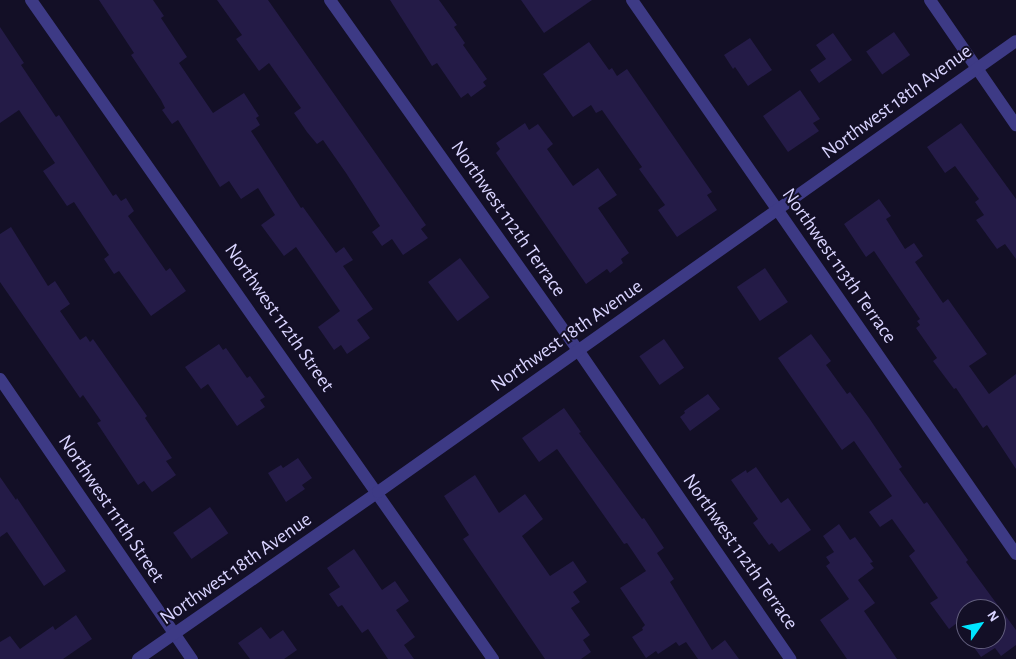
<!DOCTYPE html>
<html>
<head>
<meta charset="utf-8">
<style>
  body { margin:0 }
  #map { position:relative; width:1016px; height:659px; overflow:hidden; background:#130f26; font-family:"Alegreya Sans",sans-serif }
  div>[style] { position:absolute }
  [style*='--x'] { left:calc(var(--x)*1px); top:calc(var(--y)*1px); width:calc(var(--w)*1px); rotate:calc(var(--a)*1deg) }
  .building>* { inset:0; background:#241b47; transform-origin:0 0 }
  .minor>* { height:12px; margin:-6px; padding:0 6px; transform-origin:6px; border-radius:6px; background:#3d3a85 }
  span { translate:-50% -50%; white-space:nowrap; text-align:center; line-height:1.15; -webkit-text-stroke:4px #130f26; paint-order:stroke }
  .street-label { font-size:20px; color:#d9d4ff }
  .north { position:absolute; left:956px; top:599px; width:50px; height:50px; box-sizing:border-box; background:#130f26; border:1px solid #625e7d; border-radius:50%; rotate:57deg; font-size:14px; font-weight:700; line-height:20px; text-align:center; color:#d9d4ff }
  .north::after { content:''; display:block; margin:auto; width:18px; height:22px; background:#00e5ff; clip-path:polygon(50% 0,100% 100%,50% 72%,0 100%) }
</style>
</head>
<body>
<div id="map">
  <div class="building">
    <i style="clip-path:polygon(99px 0,153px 0,164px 16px,161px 18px,187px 57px,179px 63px,213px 113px,244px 93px,259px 116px,256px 118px,260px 125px,251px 131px,301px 208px,303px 207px,336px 253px,344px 247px,353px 260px,343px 266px,373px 309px,357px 320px,370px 338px,347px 354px,341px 345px,334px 350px,318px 327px,340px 311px,296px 247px,284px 256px,261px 225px,275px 215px,258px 188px,241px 199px,229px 181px,220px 187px,178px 120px,172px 124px,162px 110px,165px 108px,161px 100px,131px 55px,134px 53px)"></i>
    <i style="clip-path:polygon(217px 0,268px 0,426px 225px,421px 229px,428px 238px,403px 255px,392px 239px,382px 246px,372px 232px,380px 226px,346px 173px,323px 140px,317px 144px,307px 132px,294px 113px,301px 108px,269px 63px,259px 71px,236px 39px,242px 35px)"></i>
    <i style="clip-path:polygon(390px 0,439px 0,457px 25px,454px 27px,465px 43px,463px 45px,487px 79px,483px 82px,486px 86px,471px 97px,468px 93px,461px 98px,437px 63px,432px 66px)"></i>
    <i style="clip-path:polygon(521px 0,592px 0,544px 33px)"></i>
    <i style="clip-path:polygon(0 27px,24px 63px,21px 65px,56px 117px,59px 115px,113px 196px,116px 194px,121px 201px,126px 198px,134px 211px,128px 216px,166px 271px,170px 268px,186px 291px,151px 316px,119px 271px,114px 274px,104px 259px,109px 255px,74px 202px,67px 206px,43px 171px,55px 163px,19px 110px,0 123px)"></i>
    <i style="left:894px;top:32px;width:28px;height:34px;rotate:55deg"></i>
    <i style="clip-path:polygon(833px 33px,852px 60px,819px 83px,810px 70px,826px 59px,816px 45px)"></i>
    <i style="clip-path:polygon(750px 38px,772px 70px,748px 86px,735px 67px,733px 69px,724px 55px)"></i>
    <i style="clip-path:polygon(589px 42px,609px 70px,612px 68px,617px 76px,627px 69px,712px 192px,707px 195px,717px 210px,677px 237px,658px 210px,665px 205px,639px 169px,642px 167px,602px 110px,596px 113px,591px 105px,573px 117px,543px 74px)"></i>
    <i style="clip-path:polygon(800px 90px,820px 119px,813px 123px,819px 131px,788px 152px,763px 116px)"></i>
    <i style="clip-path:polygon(525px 123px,529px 130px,538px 124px,553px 144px,547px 149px,573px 186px,598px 168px,617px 195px,598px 208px,629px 253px,621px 259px,623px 263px,610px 273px,607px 269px,586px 284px,496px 153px,500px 149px,496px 143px)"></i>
    <i style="clip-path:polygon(961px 123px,1016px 199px,1016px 259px,1005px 244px,997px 249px,976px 220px,984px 215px,975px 202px,979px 199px,955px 166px,945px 173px,927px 147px)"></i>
    <i style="clip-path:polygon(879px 199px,891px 216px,886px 219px,905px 249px,914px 243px,923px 256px,915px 262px,943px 303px,948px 299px,987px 354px,969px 366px,989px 394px,1016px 374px,1016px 469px,987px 425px,983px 428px,956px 388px,954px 389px,933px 361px,937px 358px,916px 328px,920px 325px,917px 321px,920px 319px,874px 251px,866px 257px,844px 224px)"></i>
    <i style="clip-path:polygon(11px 227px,48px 286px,55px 281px,70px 304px,60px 311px,80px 340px,86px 336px,90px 342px,93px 339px,147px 416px,145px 418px,172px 458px,166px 461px,176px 475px,152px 492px,144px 481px,138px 485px,97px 423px,101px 421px,83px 395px,80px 398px,0 282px,0 234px)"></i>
    <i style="left:460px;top:258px;width:49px;height:40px;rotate:53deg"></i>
    <i style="left:765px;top:268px;width:41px;height:34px;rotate:56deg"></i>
    <i style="clip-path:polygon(811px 334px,831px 361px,826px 365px,847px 394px,850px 392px,869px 418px,902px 467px,899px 469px,924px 504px,927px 502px,968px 560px,966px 562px,1016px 630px,1016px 645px,1001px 656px,995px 648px,981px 657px,968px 639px,996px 639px,996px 609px,966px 609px,966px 636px,957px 623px,949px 629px,930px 603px,938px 598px,909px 556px,915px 551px,892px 519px,880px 527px,869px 512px,892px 496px,854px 441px,842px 450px,778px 358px)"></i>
    <i style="left:664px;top:339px;width:35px;height:30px;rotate:55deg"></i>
    <i style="clip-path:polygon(219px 344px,223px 350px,226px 348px,247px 378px,250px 376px,265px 397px,260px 400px,265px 407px,237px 426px,208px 384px,201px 389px,185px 367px)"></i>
    <i style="clip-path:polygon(708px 394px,720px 409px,690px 431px,680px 417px,685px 413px,684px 411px)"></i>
    <i style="clip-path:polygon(564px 408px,581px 432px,579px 433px,642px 519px,644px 518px,664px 548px,657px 553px,674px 579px,670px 582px,712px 650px,725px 640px,739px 659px,698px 659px,686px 642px,679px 646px,676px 642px,658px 654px,656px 651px,646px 658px,632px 637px,643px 630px,642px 628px,645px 625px,620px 588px,646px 571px,627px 543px,624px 544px,557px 449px,539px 462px,522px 438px)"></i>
    <i style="clip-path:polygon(298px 458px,312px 478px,302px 485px,305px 489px,286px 502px,268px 473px,281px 465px,283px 468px)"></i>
    <i style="clip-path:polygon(756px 467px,781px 503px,788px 498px,811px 530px,779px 552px,772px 543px,769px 545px,753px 523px,758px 519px,731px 480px,746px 470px,747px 473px)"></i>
    <i style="clip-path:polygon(475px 475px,499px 513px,525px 494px,543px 519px,522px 536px,550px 576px,573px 561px,587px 582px,573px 592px,580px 602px,571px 608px,590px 635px,583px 640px,591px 652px,581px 659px,545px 659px,463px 539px,469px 535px,444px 496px)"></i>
    <i style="clip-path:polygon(0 477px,16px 500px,17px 498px,66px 571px,44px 586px,7px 532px,0 537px)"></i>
    <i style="left:210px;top:507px;width:32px;height:45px;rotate:55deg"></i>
    <i style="clip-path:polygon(839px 524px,850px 540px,855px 537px,873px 562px,870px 563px,874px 568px,858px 580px,875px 603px,864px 611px,897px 659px,847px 659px,820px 620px,849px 599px,826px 566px,830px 563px,826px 557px,834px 552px,823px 536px)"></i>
    <i style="clip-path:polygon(354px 549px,382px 590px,395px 581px,409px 601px,396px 610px,415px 637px,404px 645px,414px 659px,388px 659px,368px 629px,362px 633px,342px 605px,338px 607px,329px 594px,340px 587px,327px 568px)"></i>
    <i style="clip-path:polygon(76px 615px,92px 639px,63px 659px,0 659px,0 642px,10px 636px,20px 649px,53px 626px,55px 630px)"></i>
    <i style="clip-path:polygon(261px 627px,270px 639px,283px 630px,297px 650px,284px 659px,250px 659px,238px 643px)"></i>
  </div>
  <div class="minor">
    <i style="--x:31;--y:0;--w:805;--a:54.97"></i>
    <i style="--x:330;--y:0;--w:429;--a:54.7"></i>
    <i style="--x:578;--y:350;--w:375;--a:55.5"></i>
    <i style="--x:632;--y:0;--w:674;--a:55.27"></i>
    <i style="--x:930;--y:0;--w:152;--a:55.5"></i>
    <i style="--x:0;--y:379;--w:340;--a:55.6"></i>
    <i style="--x:138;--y:659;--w:292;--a:-34.8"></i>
    <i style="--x:378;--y:492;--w:781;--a:-35.26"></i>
  </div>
  <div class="street-label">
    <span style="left:897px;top:102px;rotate:-36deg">Northwest 18th Avenue</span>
    <span style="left:508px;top:219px;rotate:55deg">Northwest 112th Terrace</span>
    <span style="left:839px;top:266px;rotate:55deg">Northwest 113th Terrace</span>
    <span style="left:279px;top:318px;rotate:55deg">Northwest 112th Street</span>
    <span style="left:567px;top:336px;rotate:-35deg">Northwest 18th Avenue</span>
    <span style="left:111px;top:509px;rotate:56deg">Northwest 111th Street</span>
    <span style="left:740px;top:552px;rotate:55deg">Northwest 112th Terrace</span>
    <span style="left:236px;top:569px;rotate:-35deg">Northwest 18th Avenue</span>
  </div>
  <div class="north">N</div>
</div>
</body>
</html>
